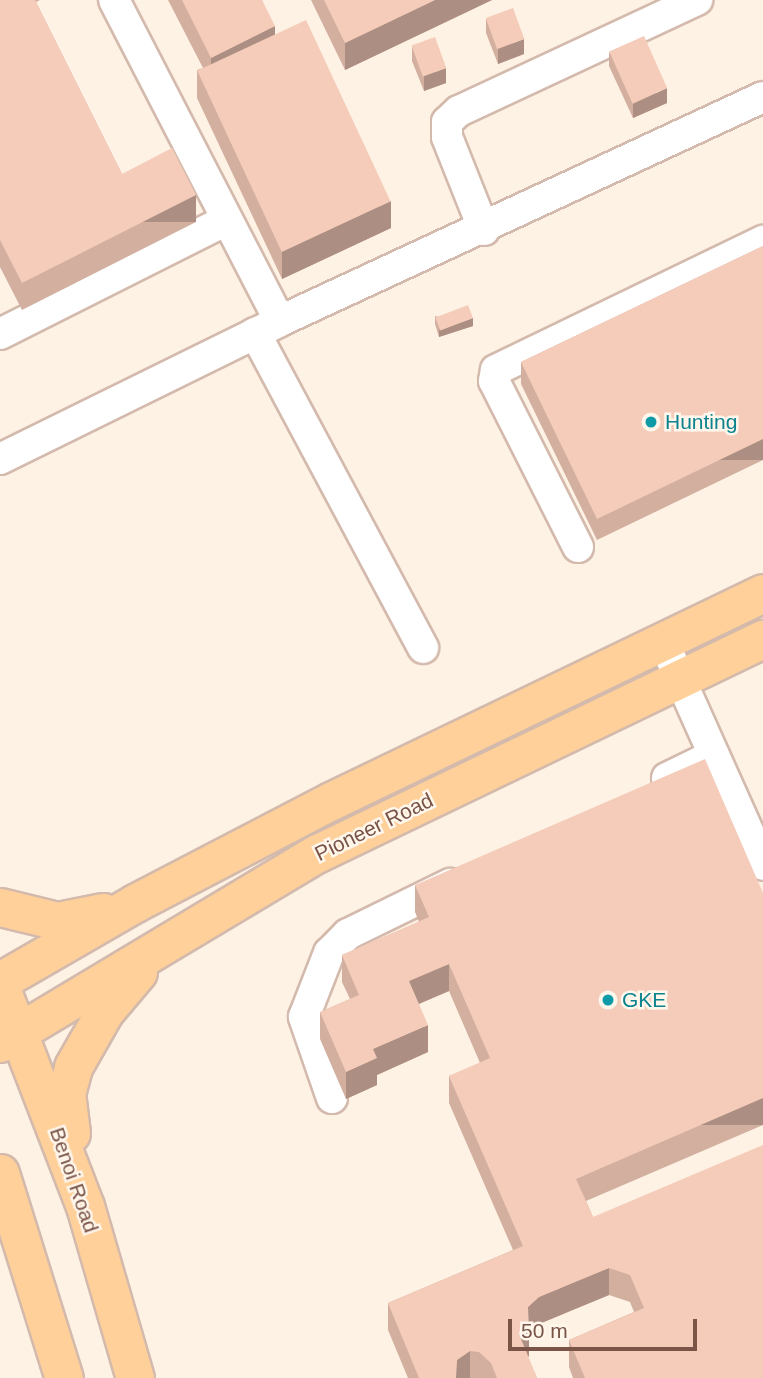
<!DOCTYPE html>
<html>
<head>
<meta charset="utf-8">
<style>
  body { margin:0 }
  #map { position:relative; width:763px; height:1378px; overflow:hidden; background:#fef2e4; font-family:Arial,sans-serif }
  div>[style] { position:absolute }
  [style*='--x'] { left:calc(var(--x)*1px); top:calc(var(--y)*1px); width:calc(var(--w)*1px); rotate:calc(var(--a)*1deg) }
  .roads { filter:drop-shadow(2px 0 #d3baac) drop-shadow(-2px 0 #d3baac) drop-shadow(0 2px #d3baac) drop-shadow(0 -2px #d3baac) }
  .minor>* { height:30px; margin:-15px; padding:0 15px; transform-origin:15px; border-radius:15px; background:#fff }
  .major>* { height:37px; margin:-18.5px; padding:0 18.5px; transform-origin:18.5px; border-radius:18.5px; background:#ffd09a }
  .wall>* { inset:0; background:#d3afa0 }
  .shaded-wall>* { inset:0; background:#ac8f82; transform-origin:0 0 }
  .building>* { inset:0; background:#f5ccba; transform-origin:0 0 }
  .dots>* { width:19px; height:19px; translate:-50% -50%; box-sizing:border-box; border:4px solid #fff6ec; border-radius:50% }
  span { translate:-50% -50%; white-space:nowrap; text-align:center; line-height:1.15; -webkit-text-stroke:5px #fff6ec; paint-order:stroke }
  .culture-label { font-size:21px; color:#0d838f }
  .left { translate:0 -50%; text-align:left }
  .street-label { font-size:21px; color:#795447 }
  .scale { position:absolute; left:508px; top:1319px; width:189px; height:32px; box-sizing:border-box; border:4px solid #795447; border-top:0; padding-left:9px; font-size:21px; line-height:24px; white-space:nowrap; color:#795447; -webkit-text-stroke:5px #fff6ec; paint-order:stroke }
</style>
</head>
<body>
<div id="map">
  <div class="roads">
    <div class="minor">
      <i style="--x:114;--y:0;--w:361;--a:62.7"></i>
      <i style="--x:484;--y:230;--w:100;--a:-111.7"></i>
      <i style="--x:447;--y:137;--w:15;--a:-90"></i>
      <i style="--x:447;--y:122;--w:16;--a:-43"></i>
      <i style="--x:459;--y:111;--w:263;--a:-25"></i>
      <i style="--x:255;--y:333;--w:357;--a:61.9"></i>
      <i style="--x:0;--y:334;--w:254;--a:-26.7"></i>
      <i style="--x:0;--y:459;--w:312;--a:-26.2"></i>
      <i style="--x:280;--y:321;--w:532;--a:-24.88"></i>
      <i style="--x:578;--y:547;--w:186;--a:-116.8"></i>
      <i style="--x:494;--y:381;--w:11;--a:-80"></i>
      <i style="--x:496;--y:370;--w:297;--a:-25.8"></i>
      <i style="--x:663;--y:641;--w:245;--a:65.9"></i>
      <i style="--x:667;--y:778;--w:52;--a:-26.1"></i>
      <i style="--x:332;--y:1098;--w:86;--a:-109.1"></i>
      <i style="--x:304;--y:1017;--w:69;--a:-68.7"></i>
      <i style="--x:329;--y:953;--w:27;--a:-45"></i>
      <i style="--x:348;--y:934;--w:114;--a:-26.1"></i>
    </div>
    <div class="major">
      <i style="--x:0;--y:907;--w:60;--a:13.6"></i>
      <i style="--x:58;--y:921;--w:46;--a:-11.3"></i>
      <i style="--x:0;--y:981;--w:156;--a:-30"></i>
      <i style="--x:135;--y:903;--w:221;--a:-27.5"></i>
      <i style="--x:331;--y:801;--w:479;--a:-25.7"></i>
      <i style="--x:0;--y:986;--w:236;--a:68.9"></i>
      <i style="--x:85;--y:1206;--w:179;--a:73.8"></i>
      <i style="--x:0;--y:1043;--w:370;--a:-30.9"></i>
      <i style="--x:318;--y:853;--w:494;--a:-25.7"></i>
      <i style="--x:71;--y:1133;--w:39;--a:-97"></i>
      <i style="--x:66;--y:1094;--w:28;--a:-75"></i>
      <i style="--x:73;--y:1067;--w:64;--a:-60.3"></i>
      <i style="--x:105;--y:1011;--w:51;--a:-49.8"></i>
      <i style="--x:0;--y:1173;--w:215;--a:72.7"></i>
    </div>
  </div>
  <div class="wall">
    <i style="clip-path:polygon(0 0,40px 0,36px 2px,122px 174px,196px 222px,22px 310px,0 267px)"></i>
    <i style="clip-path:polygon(168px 0,262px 0,275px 34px,391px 228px,282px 279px,197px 98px,197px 70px,203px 68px)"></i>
    <i style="clip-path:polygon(311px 0,492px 0,345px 70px)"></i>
    <i style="clip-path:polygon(486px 18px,524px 54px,498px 64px,486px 33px)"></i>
    <i style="clip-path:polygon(412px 46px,446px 83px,424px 91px,412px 61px)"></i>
    <i style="clip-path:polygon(609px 52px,667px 103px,633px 118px,609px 66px)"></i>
    <i style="clip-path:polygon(763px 246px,763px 460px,597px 540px,521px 384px,521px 362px)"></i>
    <i style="clip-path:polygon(435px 316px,473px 326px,439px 337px,435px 324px)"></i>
    <i style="clip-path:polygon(415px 885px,763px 1125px,586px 1201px,593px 1217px,763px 1378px,573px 1378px,569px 1367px,569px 1340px,634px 1312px,630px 1302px,609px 1295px,539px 1324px,529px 1333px,529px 1356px,528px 1357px,537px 1378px,408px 1378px,388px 1330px,388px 1303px,513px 1250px,449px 1103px,449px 1076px,480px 1063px,449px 991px,419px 1004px,428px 1052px,377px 1075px,377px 1085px,346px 1099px,320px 1039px,320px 1012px,350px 999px,342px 982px,342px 955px,419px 922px,415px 912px)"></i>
  </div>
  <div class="shaded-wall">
    <i style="clip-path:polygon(435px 0,492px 0,345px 70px,345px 43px)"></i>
    <i style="clip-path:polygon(275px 26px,275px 53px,211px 85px,211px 58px)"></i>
    <i style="clip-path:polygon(524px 39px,524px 54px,498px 64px,498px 49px)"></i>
    <i style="clip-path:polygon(446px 68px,446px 83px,424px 91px,424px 76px)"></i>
    <i style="clip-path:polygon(667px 88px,667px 103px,633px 118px,633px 104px)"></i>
    <i style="left:196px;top:195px;width:27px;height:195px;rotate:90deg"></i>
    <i style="clip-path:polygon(391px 201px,391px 228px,282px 279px,282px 251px)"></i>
    <i style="clip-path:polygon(473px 318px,473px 326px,439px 337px,439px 330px)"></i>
    <i style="left:763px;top:439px;width:21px;height:184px;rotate:90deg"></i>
    <i style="clip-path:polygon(449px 964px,449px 991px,409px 1008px,409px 981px)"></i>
    <i style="clip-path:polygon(428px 1025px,428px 1052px,377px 1075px,377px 1085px,346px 1099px,346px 1072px,373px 1049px)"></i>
    <i style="left:763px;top:1098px;width:27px;height:204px;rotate:90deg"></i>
    <i style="clip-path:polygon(609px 1268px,609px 1295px,539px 1324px,529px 1333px,529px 1356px,519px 1361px,519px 1334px,528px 1307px,539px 1297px)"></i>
    <i style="clip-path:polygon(470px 1351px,470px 1378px,455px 1378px,457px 1360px)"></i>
  </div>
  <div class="building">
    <i style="clip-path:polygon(0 0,35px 0,122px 174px,172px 148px,196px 195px,22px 283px,0 240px)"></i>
    <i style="clip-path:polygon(182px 0,262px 0,275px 26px,211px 58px)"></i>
    <i style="clip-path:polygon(324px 0,435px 0,345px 43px)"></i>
    <i style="left:513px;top:8px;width:33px;height:29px;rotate:70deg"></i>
    <i style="left:306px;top:20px;width:200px;height:120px;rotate:65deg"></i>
    <i style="left:644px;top:36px;width:57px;height:38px;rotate:66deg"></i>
    <i style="left:435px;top:37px;width:33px;height:25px;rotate:70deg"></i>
    <i style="clip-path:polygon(763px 246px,763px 439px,597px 519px,521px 362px)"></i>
    <i style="left:468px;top:305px;width:14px;height:35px;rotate:69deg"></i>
    <i style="clip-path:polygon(705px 759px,763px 893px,763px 1098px,576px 1179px,593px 1217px,763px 1145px,763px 1378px,585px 1378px,569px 1340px,644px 1308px,630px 1275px,609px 1268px,539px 1297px,528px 1307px,529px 1329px,519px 1334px,537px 1378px,497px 1378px,491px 1363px,479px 1352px,470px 1351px,457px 1360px,456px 1378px,419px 1378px,388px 1303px,523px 1246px,449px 1076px,490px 1058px,449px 964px,409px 981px,428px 1025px,373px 1049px,377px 1058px,346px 1072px,320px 1012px,359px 995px,342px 955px,429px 917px,415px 885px)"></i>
  </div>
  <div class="dots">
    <i style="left:651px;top:422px;background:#0f9aa8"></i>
    <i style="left:608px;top:1000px;background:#0f9aa8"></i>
  </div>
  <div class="culture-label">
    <span class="left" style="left:665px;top:422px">Hunting</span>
    <span class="left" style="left:622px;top:1000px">GKE</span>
  </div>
  <div class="street-label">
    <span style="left:374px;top:827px;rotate:-26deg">Pioneer Road</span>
    <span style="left:74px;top:1180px;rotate:71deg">Benoi Road</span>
  </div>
  <div class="scale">50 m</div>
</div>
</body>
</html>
